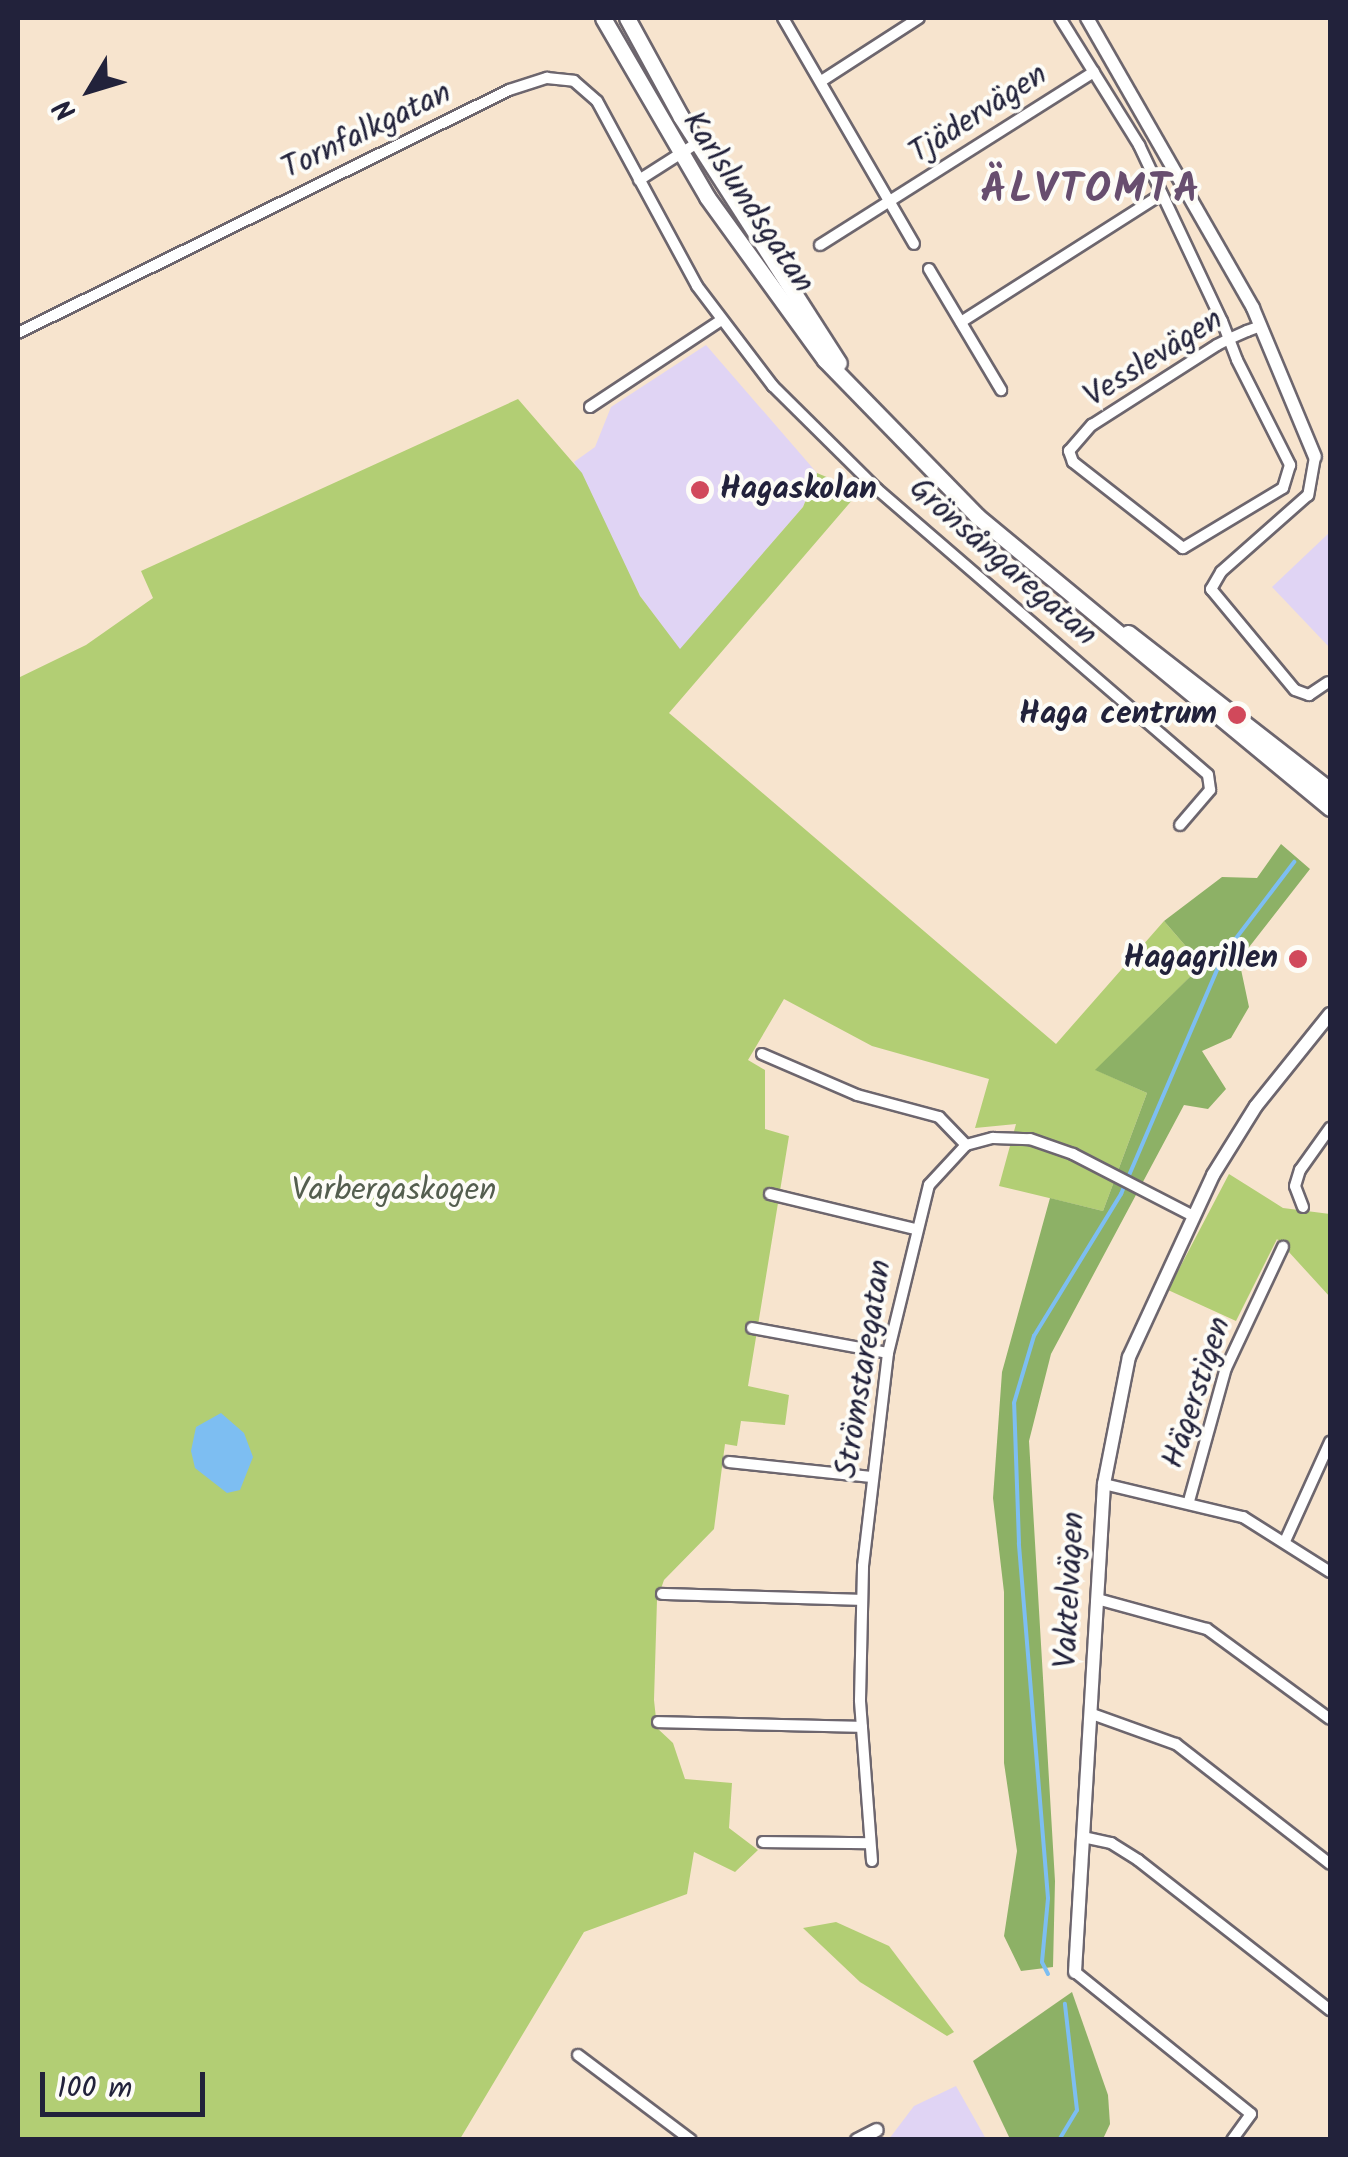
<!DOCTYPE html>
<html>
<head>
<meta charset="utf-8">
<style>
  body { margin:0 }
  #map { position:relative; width:1348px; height:2157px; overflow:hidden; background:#f7e4ce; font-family:Kalam,sans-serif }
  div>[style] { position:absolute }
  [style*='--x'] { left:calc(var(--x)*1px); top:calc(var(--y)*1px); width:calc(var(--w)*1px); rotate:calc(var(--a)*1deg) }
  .built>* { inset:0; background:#e0d4f4 }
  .green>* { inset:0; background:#b2ce74 }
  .forest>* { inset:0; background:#8db166 }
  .water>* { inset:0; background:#7dbef2 }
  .stream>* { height:4px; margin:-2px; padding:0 2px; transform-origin:2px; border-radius:2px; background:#7dbef2 }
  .roads { filter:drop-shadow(2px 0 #6d666e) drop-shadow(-2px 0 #6d666e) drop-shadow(0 2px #6d666e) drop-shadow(0 -2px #6d666e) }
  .minor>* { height:10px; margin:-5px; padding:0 5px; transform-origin:5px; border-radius:5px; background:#fff }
  .tertiary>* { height:12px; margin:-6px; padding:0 6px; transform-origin:6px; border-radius:6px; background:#fff }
  .secondary>* { height:15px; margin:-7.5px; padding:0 7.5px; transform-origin:7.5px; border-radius:7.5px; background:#fff }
  .dots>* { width:28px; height:28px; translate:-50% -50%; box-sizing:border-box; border:5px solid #fdfcf7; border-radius:50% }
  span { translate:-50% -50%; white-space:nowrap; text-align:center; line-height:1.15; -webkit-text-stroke:8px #fdfcf7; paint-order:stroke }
  .street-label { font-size:32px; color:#22223b }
  .poi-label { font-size:32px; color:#22223b; font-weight:700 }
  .left { translate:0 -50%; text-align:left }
  .right { translate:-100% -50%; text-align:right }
  .park-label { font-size:32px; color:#545e4f }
  .district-label { font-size:42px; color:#684e6f; font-weight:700; letter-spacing:2.5px }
  .frame { position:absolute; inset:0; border:20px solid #22223b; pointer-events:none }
  .north { position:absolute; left:40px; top:40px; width:100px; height:100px; -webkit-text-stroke:8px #fdfcf7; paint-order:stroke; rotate:232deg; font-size:28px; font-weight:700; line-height:40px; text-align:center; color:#22223b }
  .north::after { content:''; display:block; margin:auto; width:35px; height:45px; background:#22223b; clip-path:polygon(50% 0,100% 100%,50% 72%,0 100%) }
  .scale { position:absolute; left:40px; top:2072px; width:165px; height:45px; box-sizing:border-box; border:5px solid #22223b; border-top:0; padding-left:12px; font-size:30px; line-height:35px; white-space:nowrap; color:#22223b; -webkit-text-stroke:8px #fdfcf7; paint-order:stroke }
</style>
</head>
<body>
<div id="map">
  <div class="built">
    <i style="clip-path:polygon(706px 345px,817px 473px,803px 507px,680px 650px,640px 596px,574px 462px,595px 447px,611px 407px)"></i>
    <i style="clip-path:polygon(1330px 532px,1330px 648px,1272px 587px)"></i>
    <i style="clip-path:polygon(956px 2086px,986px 2139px,889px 2139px,914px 2106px)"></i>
  </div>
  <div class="green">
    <i style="clip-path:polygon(518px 399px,582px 473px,640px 596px,680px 649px,803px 507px,817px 473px,860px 491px,669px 713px,1056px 1044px,1164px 921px,1202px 965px,1096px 1070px,1147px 1093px,1103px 1211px,999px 1186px,1016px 1124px,975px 1128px,989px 1079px,872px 1046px,784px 999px,748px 1060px,765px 1070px,765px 1129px,789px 1136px,748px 1386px,789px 1395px,785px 1425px,741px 1421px,737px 1446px,725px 1444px,714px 1529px,664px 1580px,657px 1600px,654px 1700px,657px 1728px,673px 1743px,685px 1779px,732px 1783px,729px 1828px,758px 1850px,735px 1872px,694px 1852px,687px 1894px,584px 1932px,460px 2139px,18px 2140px,18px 678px,86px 645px,153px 598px,141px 571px)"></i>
    <i style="clip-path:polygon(1229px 1174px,1283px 1208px,1330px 1214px,1330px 1297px,1277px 1239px,1236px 1321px,1168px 1290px)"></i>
    <i style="clip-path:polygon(836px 1922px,889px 1946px,954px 2032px,947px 2036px,860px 1982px,803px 1928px)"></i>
  </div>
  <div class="forest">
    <i style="clip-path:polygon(1281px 844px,1310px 869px,1239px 960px,1249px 1007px,1231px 1038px,1202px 1051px,1226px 1089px,1208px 1109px,1184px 1105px,1051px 1354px,1029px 1441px,1055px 1881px,1053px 1967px,1021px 1971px,1004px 1936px,1017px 1851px,1004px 1763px,1004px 1592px,993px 1498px,1002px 1372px,1050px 1198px,1103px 1211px,1147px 1093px,1095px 1070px,1202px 965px,1164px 921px,1222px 877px,1257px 878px)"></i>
    <i style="clip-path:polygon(1072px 1992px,1108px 2095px,1110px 2124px,1103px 2139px,1010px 2139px,973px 2061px)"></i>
  </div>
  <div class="water">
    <i style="clip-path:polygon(221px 1413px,244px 1433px,253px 1457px,240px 1490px,227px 1493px,195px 1468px,191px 1451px,196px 1427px)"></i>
  </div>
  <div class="stream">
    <i style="--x:1048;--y:1974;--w:13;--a:-117"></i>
    <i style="--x:1042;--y:1962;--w:64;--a:-84.6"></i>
    <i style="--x:1048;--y:1898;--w:356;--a:-94.7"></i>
    <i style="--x:1019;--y:1543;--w:140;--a:-92"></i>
    <i style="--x:1014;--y:1403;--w:70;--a:-73.4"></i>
    <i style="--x:1034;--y:1336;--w:167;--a:-58.5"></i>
    <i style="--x:1121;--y:1194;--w:261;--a:-66.8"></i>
    <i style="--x:1224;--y:954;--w:116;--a:-52.7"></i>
    <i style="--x:1059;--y:2140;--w:35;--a:-59"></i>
    <i style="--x:1077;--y:2110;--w:107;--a:-96.5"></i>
  </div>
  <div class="roads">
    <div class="minor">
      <i style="--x:783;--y:18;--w:261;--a:59.9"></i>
      <i style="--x:1060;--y:18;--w:150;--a:58.1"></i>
      <i style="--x:1139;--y:145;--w:195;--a:64.8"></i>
      <i style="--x:1222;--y:321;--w:19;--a:69"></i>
      <i style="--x:1229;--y:339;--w:22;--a:69"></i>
      <i style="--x:1237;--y:360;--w:118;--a:63.2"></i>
      <i style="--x:1290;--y:465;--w:24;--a:107"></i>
      <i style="--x:1283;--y:488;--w:117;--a:149"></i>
      <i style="--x:1183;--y:548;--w:140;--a:-142"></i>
      <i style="--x:1073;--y:462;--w:12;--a:-110"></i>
      <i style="--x:1069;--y:451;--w:35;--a:-49"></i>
      <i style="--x:1092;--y:425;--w:148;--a:-32.6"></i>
      <i style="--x:1217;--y:345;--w:13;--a:-27"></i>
      <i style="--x:1229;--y:339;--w:20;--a:-24"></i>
      <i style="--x:1247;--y:331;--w:15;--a:-20"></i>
      <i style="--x:823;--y:80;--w:114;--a:-32.9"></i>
      <i style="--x:639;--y:180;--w:69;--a:-32.5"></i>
      <i style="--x:820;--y:245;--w:324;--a:-32.3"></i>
      <i style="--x:929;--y:269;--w:141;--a:59.2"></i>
      <i style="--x:961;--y:322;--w:238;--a:-32.5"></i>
      <i style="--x:18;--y:333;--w:548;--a:-26.33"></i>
      <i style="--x:509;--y:90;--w:40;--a:-18"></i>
      <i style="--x:547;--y:78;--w:27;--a:6"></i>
      <i style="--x:574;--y:81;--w:30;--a:41"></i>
      <i style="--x:597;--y:101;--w:210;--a:61.6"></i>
      <i style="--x:697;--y:286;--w:126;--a:52.8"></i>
      <i style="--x:773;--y:386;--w:146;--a:44.7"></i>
      <i style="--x:877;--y:489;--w:437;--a:40.8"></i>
      <i style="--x:1208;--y:775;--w:15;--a:82"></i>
      <i style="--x:1210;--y:790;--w:46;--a:130.6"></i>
      <i style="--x:590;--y:407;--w:156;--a:-33.5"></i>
      <i style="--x:1315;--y:457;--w:39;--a:100"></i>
      <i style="--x:1308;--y:495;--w:116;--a:138.5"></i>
      <i style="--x:1221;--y:572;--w:20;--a:120"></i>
      <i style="--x:1211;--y:589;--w:131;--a:50.3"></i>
      <i style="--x:1295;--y:690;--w:15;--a:20"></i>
      <i style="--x:1309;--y:695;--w:23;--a:-34"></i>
      <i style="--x:762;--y:1054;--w:103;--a:23.3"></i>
      <i style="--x:857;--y:1095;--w:85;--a:15"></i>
      <i style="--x:939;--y:1117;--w:39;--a:46"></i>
      <i style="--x:770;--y:1194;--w:149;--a:13.6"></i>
      <i style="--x:1303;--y:1207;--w:22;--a:-111"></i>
      <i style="--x:1295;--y:1186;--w:17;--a:-73"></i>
      <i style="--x:1300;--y:1170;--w:52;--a:-54.5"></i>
      <i style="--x:752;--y:1328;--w:138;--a:10.4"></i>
      <i style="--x:729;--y:1462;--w:143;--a:6"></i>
      <i style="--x:1104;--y:1484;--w:143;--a:13.4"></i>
      <i style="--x:1243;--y:1517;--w:103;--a:32.3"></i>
      <i style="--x:1189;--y:1501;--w:138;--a:-74.5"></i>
      <i style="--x:1226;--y:1368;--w:134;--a:-64.8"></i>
      <i style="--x:1286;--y:1539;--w:107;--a:-65.6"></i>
      <i style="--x:662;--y:1594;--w:198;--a:1.7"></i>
      <i style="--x:1097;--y:1599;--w:114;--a:15.3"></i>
      <i style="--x:1207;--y:1629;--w:152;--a:36.2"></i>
      <i style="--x:1092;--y:1714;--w:89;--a:19.7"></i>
      <i style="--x:1176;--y:1744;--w:195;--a:37.9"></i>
      <i style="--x:658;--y:1722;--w:204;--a:1.4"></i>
      <i style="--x:1083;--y:1837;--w:29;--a:12"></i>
      <i style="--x:1111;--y:1843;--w:32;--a:32"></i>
      <i style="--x:1138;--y:1860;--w:244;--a:38"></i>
      <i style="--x:763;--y:1842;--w:104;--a:0.6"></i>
      <i style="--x:872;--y:1861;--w:161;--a:-94.3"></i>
      <i style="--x:860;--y:1700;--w:134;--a:-88.7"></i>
      <i style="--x:863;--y:1566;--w:214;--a:-83.3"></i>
      <i style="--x:888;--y:1353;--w:173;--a:-76.3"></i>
      <i style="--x:929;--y:1185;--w:54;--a:-47.2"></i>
      <i style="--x:966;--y:1145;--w:28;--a:-15"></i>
      <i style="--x:993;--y:1138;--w:37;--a:2"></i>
      <i style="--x:1030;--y:1139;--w:46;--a:19.2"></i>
      <i style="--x:1073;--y:1154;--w:133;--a:27.3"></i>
      <i style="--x:1075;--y:1972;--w:226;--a:38.9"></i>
      <i style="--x:1251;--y:2114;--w:32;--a:126"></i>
      <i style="--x:578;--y:2055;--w:141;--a:37"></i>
    </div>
    <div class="tertiary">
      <i style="--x:1087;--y:18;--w:334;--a:60.2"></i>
      <i style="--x:1253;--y:308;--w:161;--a:67.4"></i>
      <i style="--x:1075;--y:1972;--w:489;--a:-86.6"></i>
      <i style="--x:1104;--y:1484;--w:129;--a:-78.9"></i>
      <i style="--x:1129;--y:1357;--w:200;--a:-65.2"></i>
      <i style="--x:1213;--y:1175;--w:81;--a:-58.1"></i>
      <i style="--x:1256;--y:1106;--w:118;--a:-51.2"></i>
      <i style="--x:857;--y:2140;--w:22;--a:-27"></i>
    </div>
    <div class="secondary">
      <i style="--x:603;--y:18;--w:207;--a:59.8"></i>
      <i style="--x:707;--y:197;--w:201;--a:54.1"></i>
      <i style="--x:825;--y:360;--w:218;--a:45.7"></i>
      <i style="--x:977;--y:516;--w:458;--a:39.6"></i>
      <i style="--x:627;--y:18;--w:113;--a:61.4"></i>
      <i style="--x:681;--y:117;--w:292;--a:57.3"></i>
      <i style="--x:1128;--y:633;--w:256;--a:37.9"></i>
    </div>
  </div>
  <div class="dots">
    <i style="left:700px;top:490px;background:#d1495b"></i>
    <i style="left:1237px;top:715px;background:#d1495b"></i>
    <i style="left:1298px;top:959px;background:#d1495b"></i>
  </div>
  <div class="street-label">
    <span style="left:979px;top:115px;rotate:-33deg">Tjädervägen</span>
    <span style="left:367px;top:132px;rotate:-26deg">Tornfalkgatan</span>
    <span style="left:747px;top:203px;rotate:56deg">Karlslundsgatan</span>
    <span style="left:1154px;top:359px;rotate:-32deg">Vesslevägen</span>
    <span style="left:1002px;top:563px;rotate:41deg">Grönsångaregatan</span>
    <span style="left:865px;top:1369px;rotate:-81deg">Strömstaregatan</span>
    <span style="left:1198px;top:1393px;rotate:-72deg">Hägerstigen</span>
    <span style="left:1071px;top:1590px;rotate:-87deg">Vaktelvägen</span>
  </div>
  <div class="poi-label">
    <span class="left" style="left:720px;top:490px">Hagaskolan</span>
    <span class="right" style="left:1217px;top:715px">Haga centrum</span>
    <span class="right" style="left:1278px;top:959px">Hagagrillen</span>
  </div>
  <div class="park-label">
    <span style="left:394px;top:1191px">Varbergaskogen</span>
  </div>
  <div class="district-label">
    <span style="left:1091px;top:191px">ÄLVTOMTA</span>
  </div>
  <div class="frame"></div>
  <div class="north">N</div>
  <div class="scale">100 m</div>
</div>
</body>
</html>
